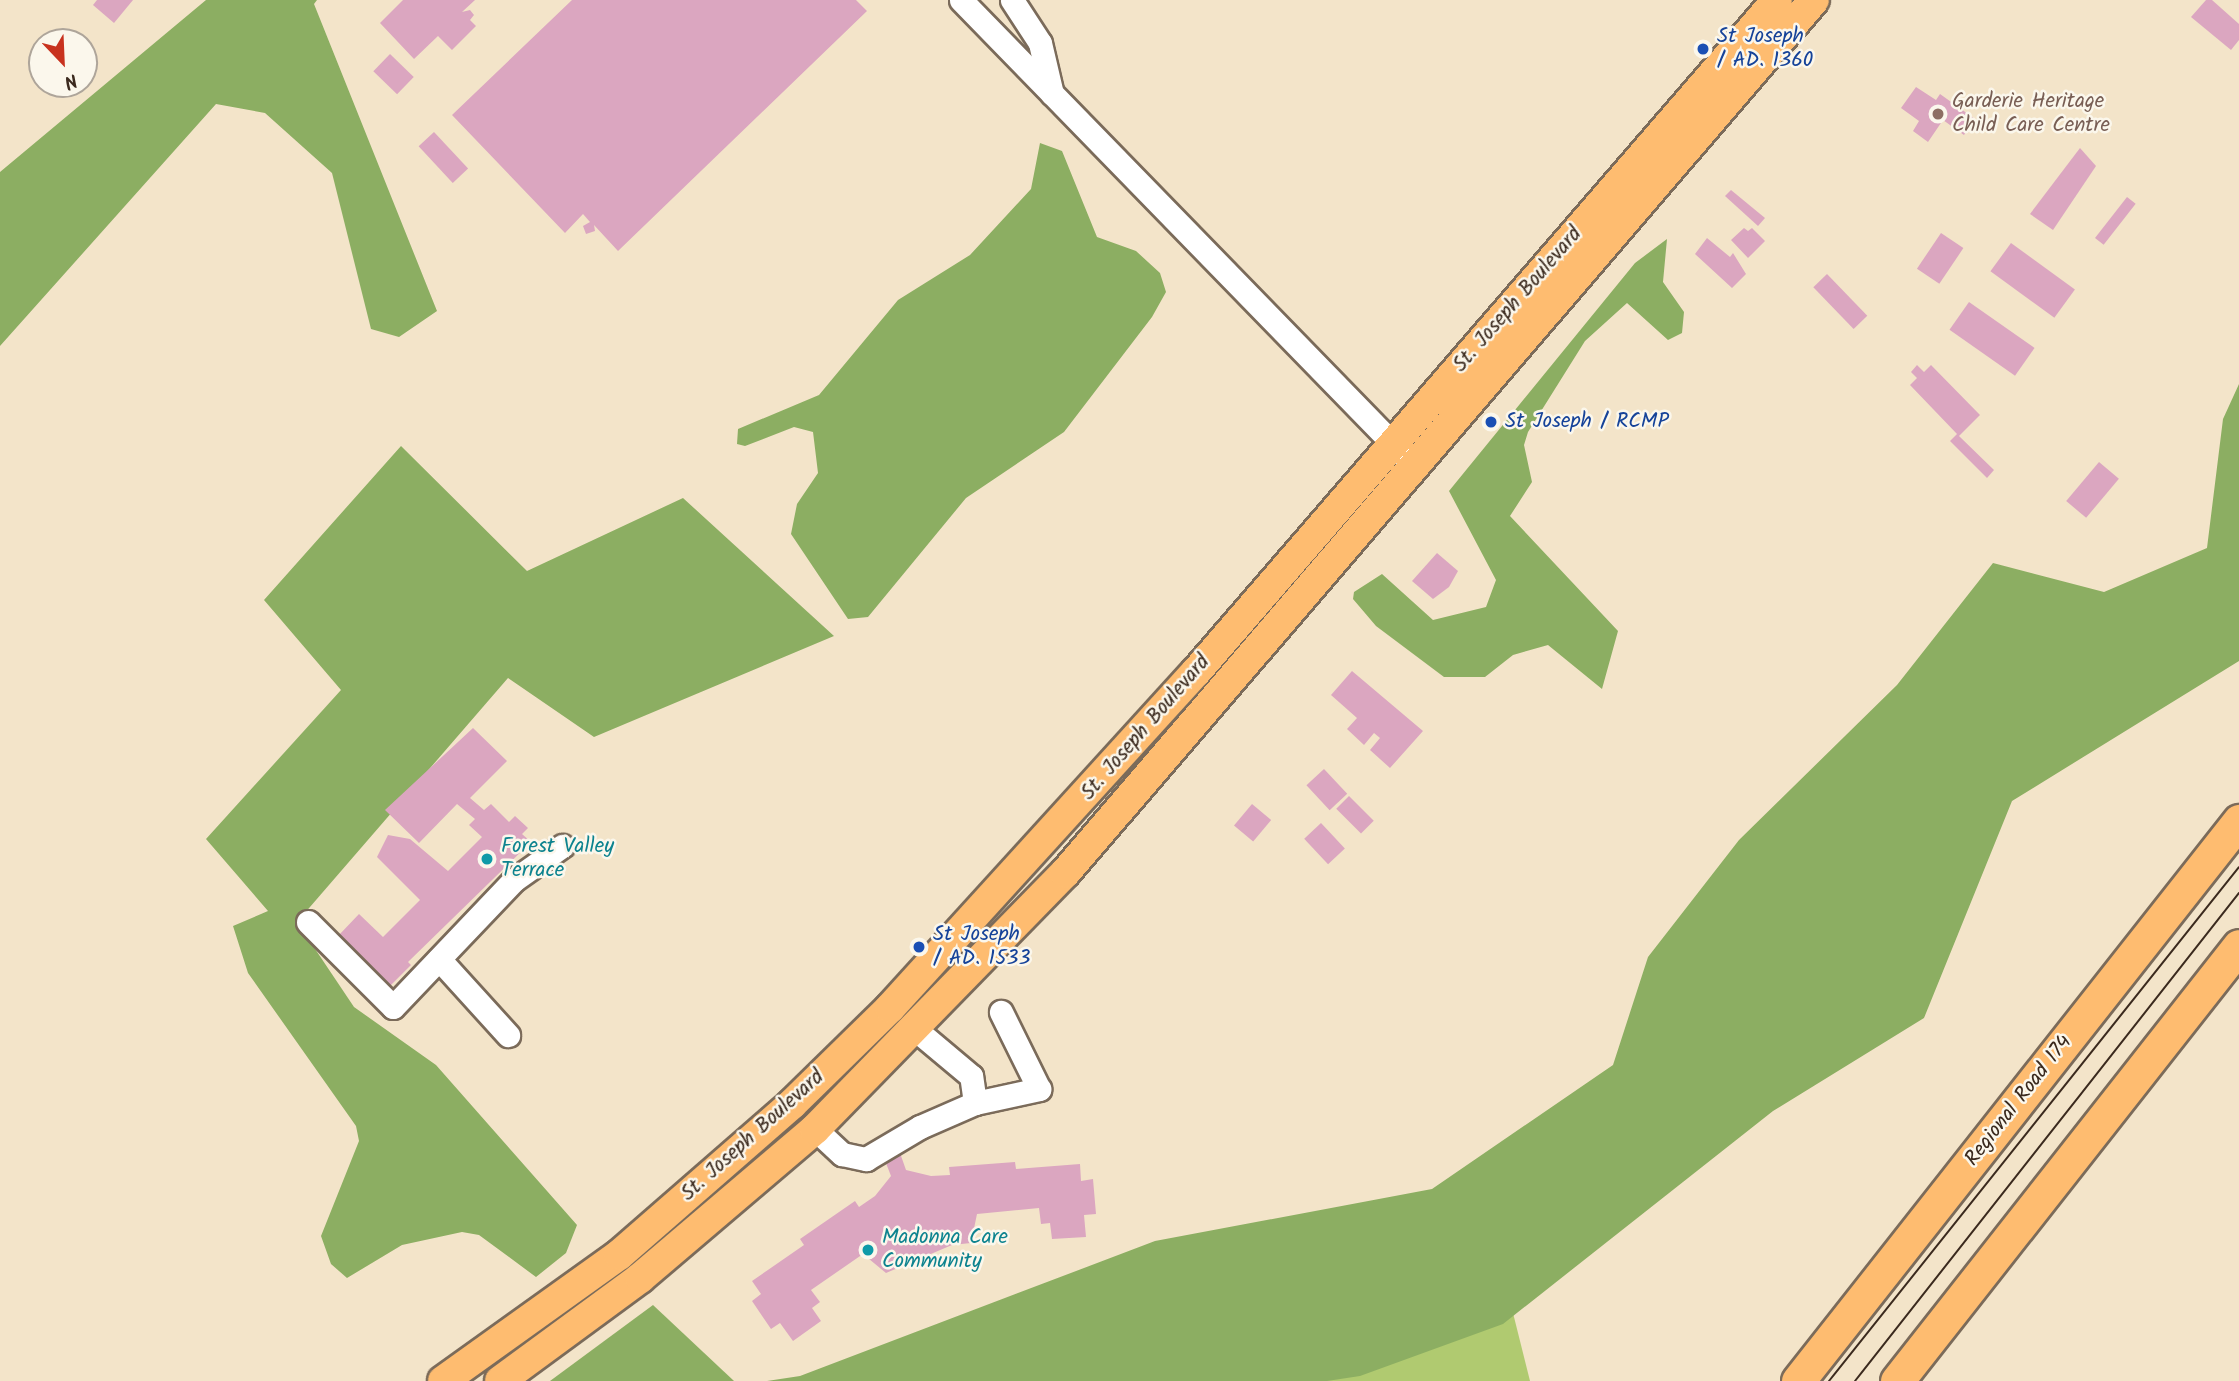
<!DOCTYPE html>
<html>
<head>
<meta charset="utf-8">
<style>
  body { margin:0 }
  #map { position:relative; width:2239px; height:1381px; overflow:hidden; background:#f3e4c9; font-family:Kalam,sans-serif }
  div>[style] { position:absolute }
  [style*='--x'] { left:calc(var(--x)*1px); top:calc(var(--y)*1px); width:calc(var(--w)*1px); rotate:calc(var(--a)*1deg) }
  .green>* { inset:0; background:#b0ca70 }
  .forest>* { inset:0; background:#8cae62 }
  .building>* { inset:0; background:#dba6c0; transform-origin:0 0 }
  .roads { filter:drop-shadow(2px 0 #7b6b5a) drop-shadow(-2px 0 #7b6b5a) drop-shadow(0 2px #7b6b5a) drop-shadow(0 -2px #7b6b5a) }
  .minor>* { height:23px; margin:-11.5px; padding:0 11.5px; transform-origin:11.5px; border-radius:11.5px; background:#fff }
  .major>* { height:30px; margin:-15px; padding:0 15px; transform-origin:15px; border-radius:15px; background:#febc70 }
  .highway>* { height:33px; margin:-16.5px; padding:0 16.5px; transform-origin:16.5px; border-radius:16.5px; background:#febc70 }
  .tram>* { height:2px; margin:-1px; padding:0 1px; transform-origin:1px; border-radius:1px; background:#3b2a1e }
  .dots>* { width:19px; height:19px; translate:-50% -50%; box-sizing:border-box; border:4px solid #fbf7ec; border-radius:50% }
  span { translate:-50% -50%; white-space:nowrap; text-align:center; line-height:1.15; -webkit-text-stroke:5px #fbf7ec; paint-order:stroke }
  .transit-label { font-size:21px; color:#164399 }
  .left { translate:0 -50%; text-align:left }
  .education-label { font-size:21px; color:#785e54 }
  .street-label { font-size:21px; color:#3b2a1e }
  .culture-label { font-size:21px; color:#0d838f }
  .north { position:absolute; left:28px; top:28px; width:70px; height:70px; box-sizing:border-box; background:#fbf7ec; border:2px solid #aea59a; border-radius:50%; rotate:157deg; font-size:19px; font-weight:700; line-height:28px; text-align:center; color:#3b2a1e }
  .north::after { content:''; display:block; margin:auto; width:24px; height:32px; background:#c8321e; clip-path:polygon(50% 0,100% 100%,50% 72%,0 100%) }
</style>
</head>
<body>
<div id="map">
  <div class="green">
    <i style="clip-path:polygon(1506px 1285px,1530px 1381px,1210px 1381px)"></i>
  </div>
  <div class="forest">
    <i style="clip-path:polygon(206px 0,317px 0,314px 4px,437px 311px,399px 337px,371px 329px,332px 173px,265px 113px,216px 104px,0 346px,0 172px)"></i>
    <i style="clip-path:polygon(1040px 143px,1062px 151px,1097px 237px,1136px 251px,1160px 273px,1166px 292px,1152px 317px,1064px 432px,966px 498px,868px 617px,848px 619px,791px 534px,797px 504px,818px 473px,813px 432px,794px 427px,745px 446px,737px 444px,738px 429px,819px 395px,898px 300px,970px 255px,1031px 189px)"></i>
    <i style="clip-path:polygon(1667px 239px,1663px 282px,1684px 312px,1682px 333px,1668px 340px,1627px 303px,1585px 341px,1528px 432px,1524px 445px,1532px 482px,1510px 516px,1618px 631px,1602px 689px,1548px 645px,1513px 655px,1485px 677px,1444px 677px,1376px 626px,1353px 599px,1354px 592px,1382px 574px,1433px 620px,1486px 607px,1496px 580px,1449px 491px,1635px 263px)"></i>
    <i style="clip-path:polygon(2239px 384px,2239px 661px,2012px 801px,1924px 1018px,1773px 1111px,1503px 1324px,1360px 1376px,1327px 1381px,767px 1381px,800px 1376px,1155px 1241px,1432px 1189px,1613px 1065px,1648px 957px,1739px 840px,1897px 685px,1993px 563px,2104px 592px,2207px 548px,2223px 419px)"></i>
    <i style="clip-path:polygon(401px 446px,527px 571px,683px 498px,834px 636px,594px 737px,508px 678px,297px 922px,354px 1007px,436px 1065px,577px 1225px,566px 1253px,536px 1277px,479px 1235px,462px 1232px,402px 1245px,347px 1278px,331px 1264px,321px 1236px,359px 1141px,356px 1126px,248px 973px,233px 926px,268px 911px,206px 839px,341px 690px,264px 600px)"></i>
    <i style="clip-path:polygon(653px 1305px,734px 1381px,550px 1381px)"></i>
  </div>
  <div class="building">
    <i style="clip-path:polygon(97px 0,133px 0,114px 23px,93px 5px)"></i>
    <i style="clip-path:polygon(403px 0,475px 0,462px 12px,470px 10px,474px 15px,470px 20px,476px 26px,452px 50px,438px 36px,414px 59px,380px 23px)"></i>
    <i style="clip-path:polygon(572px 0,856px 0,867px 11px,618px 251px,594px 225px,595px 231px,586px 234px,583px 226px,590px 222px,583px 214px,565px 233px,452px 115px)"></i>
    <i style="clip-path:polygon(2206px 0,2212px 0,2239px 24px,2239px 40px,2231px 50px,2191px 17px)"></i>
    <i style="left:390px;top:54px;width:33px;height:24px;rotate:44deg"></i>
    <i style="clip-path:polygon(1916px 87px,1936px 100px,1940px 94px,1975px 119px,1964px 135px,1943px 120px,1928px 142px,1913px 131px,1919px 121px,1901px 108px)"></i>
    <i style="left:434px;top:132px;width:50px;height:21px;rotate:47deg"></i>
    <i style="clip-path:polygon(2080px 148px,2096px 166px,2053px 230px,2030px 214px)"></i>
    <i style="clip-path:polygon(1731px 190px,1765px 218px,1758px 226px,1725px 196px)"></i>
    <i style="left:2127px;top:197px;width:11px;height:52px;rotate:38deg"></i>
    <i style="clip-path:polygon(1744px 228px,1748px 231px,1752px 228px,1765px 241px,1748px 258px,1731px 240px)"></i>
    <i style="left:1941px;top:233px;width:27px;height:43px;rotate:34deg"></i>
    <i style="clip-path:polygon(1707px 238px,1730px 257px,1733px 253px,1746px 274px,1732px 288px,1695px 254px)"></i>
    <i style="left:2011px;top:243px;width:79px;height:35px;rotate:36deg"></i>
    <i style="left:1827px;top:274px;width:58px;height:19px;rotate:46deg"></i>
    <i style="left:1969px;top:302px;width:80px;height:34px;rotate:35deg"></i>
    <i style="clip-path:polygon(1917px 365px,1924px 372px,1931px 365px,1980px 415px,1959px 436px,1994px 470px,1987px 478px,1950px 441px,1957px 434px,1910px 385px,1917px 378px,1911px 372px)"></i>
    <i style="left:2099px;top:462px;width:26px;height:51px;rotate:40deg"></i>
    <i style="clip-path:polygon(1437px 553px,1458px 571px,1449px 587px,1433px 599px,1412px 581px)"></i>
    <i style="clip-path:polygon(1352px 671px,1423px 731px,1390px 768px,1370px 750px,1380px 738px,1374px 733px,1364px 745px,1347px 729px,1357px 718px,1331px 695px)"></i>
    <i style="clip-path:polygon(473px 728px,507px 761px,470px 798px,484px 810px,491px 804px,509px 822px,515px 816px,528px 828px,522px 834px,531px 842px,408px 962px,411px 965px,390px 986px,339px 935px,359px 914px,383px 937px,420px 900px,377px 857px,388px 835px,410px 839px,448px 871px,482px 837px,469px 825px,475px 819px,457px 804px,419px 843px,385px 810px)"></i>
    <i style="left:1324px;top:769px;width:34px;height:24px;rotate:47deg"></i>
    <i style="left:1349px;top:796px;width:35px;height:18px;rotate:45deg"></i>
    <i style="left:1252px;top:804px;width:25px;height:28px;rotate:40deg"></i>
    <i style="left:1321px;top:823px;width:35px;height:23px;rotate:47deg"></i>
    <i style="clip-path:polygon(900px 1153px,906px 1170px,931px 1176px,950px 1175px,949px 1167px,1015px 1162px,1016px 1169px,1080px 1164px,1081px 1181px,1093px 1179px,1096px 1214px,1084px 1215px,1086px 1237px,1052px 1239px,1050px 1223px,1041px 1224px,1039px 1208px,977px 1214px,971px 1243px,952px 1245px,886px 1273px,863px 1254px,811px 1290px,820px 1302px,812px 1308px,821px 1321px,793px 1341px,780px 1323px,771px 1329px,752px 1301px,761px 1294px,752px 1281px,804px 1245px,800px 1239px,855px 1201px,859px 1207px,875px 1196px,891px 1176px,884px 1158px)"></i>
  </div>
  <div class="roads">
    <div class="minor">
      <i style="--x:961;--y:0;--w:635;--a:45.77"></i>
      <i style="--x:1012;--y:0;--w:51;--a:56.9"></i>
      <i style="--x:1040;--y:43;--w:52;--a:76.8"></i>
      <i style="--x:308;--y:922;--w:120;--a:45"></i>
      <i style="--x:393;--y:1007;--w:175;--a:-46.4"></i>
      <i style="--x:514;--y:880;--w:59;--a:-35.3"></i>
      <i style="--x:439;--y:959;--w:103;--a:47.8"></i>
      <i style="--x:975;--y:1103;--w:66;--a:-12.3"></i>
      <i style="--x:1039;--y:1089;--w:86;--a:-116.3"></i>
      <i style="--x:815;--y:1129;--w:37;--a:43"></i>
      <i style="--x:842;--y:1154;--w:25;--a:12"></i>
      <i style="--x:866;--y:1159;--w:63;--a:-30.7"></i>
      <i style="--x:920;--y:1127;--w:60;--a:-23.6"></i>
      <i style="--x:975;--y:1103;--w:27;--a:-98"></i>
      <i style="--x:971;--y:1076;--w:73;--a:-140"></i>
    </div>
    <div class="major">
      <i style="--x:443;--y:1381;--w:216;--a:-35.6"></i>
      <i style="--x:619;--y:1255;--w:230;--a:-41.1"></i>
      <i style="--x:792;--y:1104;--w:137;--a:-44.4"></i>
      <i style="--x:890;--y:1008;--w:454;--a:-47.7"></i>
      <i style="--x:1196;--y:672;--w:888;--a:-49.15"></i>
      <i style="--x:500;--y:1381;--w:174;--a:-36.3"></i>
      <i style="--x:640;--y:1278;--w:230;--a:-40.4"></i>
      <i style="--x:815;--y:1129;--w:358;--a:-45.7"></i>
      <i style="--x:1065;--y:873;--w:1150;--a:-49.37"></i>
    </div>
    <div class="highway">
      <i style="--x:1798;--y:1381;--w:713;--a:-51.78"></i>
      <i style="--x:1897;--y:1381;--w:553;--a:-51.83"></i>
    </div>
  </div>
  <div class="tram">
    <i style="--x:1829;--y:1381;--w:657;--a:-51.42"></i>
    <i style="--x:1855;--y:1381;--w:621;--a:-51.8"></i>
  </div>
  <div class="dots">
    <i style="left:1703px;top:49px;background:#1a4fb4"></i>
    <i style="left:1938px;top:114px;background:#8d6e63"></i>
    <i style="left:1491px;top:422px;background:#1a4fb4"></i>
    <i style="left:487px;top:859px;background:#0f9aa8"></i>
    <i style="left:919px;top:947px;background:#1a4fb4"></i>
    <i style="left:868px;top:1250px;background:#0f9aa8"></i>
  </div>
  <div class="transit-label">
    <span class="left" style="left:1717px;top:49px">St Joseph<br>/ AD. 1360</span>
    <span class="left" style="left:1505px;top:422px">St Joseph / RCMP</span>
    <span class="left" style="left:933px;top:947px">St Joseph<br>/ AD. 1533</span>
  </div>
  <div class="education-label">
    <span class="left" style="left:1952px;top:114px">Garderie Heritage<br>Child Care Centre</span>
  </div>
  <div class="street-label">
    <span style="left:1518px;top:300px;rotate:-49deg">St. Joseph Boulevard</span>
    <span style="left:1146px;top:728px;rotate:-49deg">St. Joseph Boulevard</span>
    <span style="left:2019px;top:1101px;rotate:-52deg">Regional Road 174</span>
    <span style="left:753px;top:1136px;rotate:-42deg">St. Joseph Boulevard</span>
  </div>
  <div class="culture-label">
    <span class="left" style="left:501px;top:859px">Forest Valley<br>Terrace</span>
    <span class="left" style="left:882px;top:1250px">Madonna Care<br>Community</span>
  </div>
  <div class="north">N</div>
</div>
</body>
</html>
